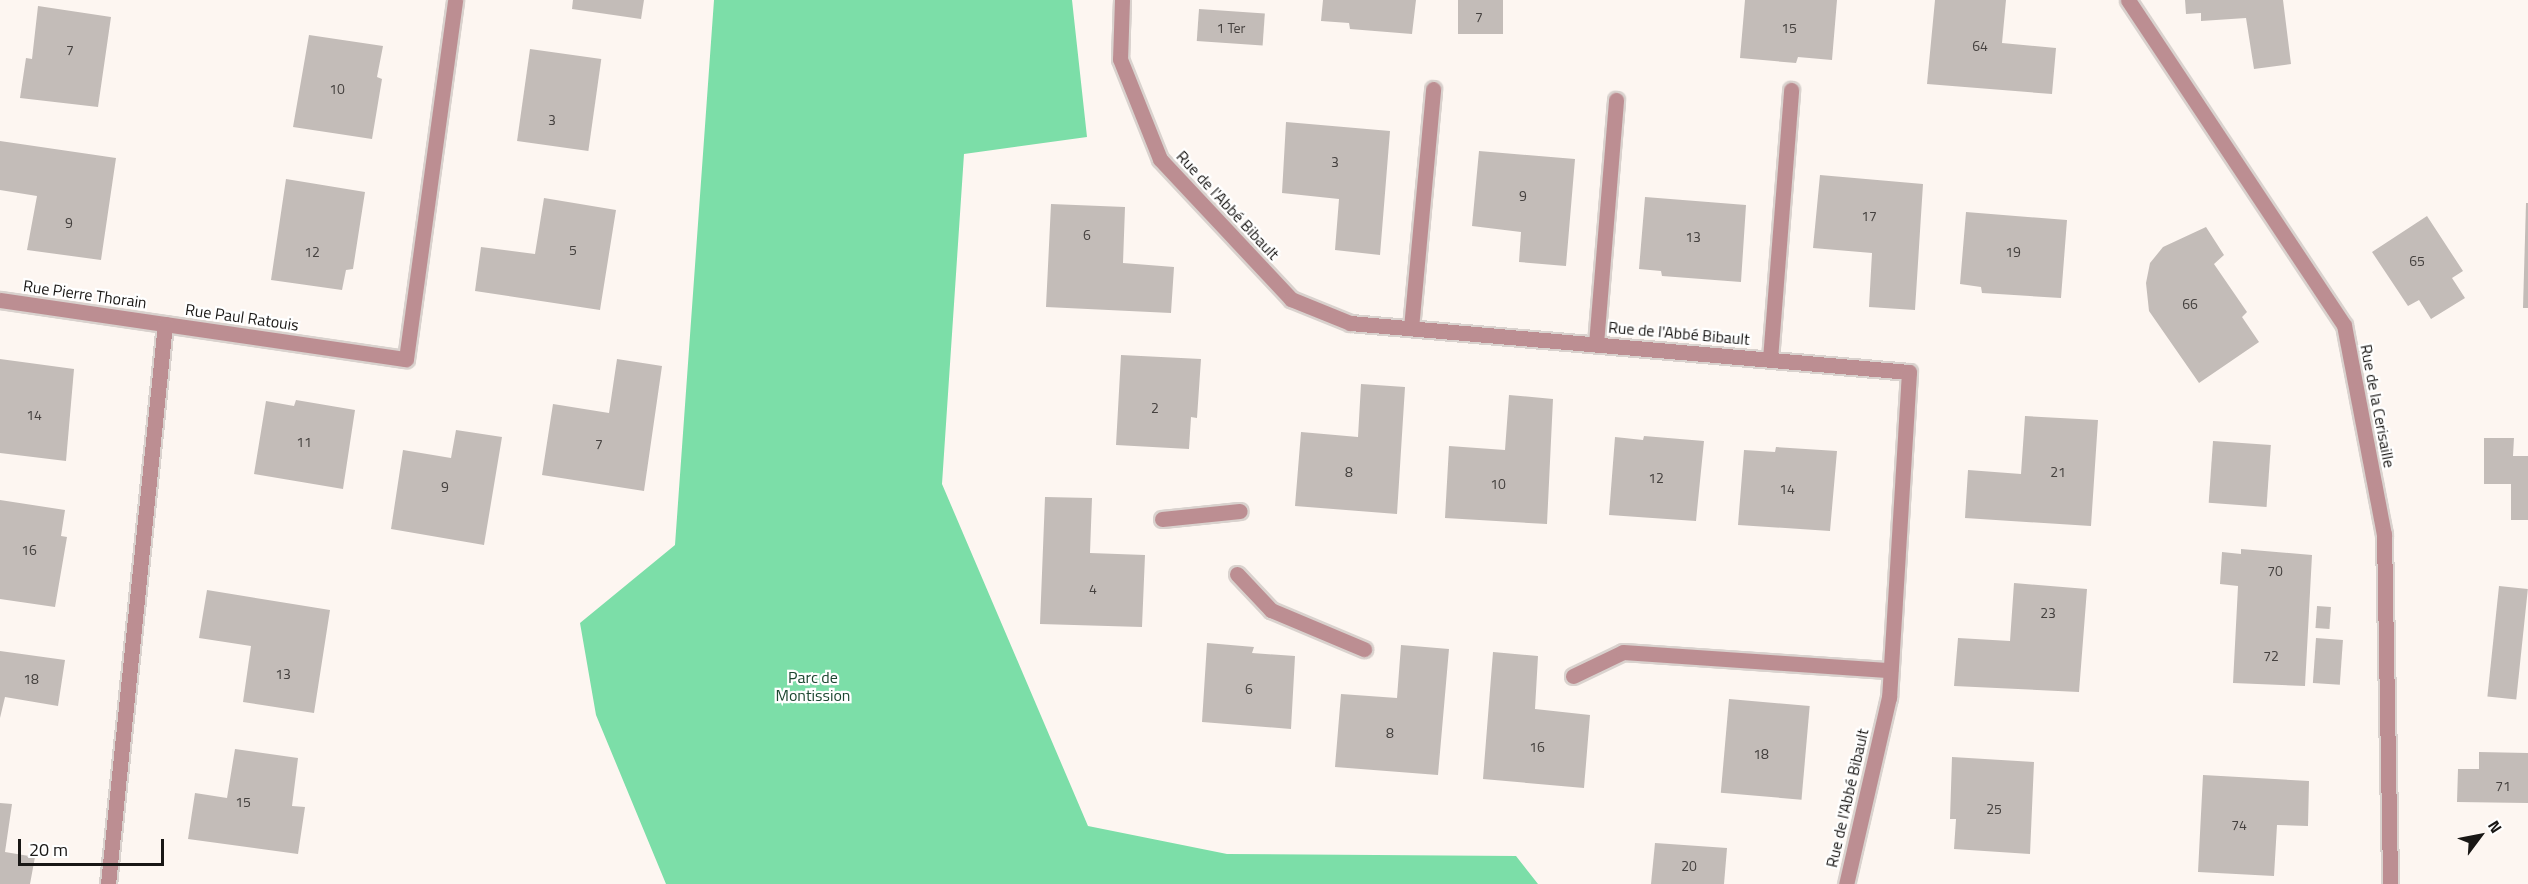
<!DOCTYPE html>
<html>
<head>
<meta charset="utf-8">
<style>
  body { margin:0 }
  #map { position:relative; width:2528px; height:884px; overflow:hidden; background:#fdf6f1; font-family:"Titillium Web",sans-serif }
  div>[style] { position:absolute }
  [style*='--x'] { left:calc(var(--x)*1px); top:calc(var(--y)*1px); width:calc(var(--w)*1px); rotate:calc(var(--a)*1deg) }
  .green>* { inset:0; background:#7cdea8 }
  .building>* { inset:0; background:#c3bcb8; transform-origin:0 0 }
  .roads { filter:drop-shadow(2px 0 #d9d2ce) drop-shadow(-2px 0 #d9d2ce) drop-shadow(0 2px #d9d2ce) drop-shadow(0 -2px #d9d2ce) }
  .lane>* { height:15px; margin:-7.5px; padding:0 7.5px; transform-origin:7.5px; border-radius:7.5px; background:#bc8e92 }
  .street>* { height:15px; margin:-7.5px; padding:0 7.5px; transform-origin:7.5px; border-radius:7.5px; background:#bc8e92 }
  span { translate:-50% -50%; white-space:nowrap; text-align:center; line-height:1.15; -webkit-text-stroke:4.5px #fff; paint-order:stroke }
  .number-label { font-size:14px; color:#44403e }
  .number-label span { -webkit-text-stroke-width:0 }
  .street-label { font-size:16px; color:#191715 }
  .park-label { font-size:16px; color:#1c4630 }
  .north { position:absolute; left:2450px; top:806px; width:60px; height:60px; -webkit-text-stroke:4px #fff; paint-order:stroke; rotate:58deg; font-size:16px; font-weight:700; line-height:24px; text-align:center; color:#191715 }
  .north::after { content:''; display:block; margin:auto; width:21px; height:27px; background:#191715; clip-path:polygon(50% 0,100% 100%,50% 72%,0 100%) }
  .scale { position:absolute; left:18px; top:839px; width:146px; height:27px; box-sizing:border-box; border:3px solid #191715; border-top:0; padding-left:8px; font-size:18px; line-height:21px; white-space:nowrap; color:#191715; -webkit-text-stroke:4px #fff; paint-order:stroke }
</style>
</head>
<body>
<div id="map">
  <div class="green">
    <i style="clip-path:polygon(714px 0,1072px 0,1087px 137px,964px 154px,942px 484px,1088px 826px,1227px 854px,1516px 856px,1538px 884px,666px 884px,596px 715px,580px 623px,675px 545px)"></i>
  </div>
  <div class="building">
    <i style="clip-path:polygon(573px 0,644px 0,641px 19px,572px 9px)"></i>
    <i style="clip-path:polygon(1323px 0,1416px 0,1412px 34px,1350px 29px,1349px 23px,1321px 21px)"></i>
    <i style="left:1458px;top:0;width:45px;height:34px"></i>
    <i style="clip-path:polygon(1745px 0,1837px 0,1832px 60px,1798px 57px,1796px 63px,1740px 58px)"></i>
    <i style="clip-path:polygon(1935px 0,2006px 0,2002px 43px,2056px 48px,2052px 94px,1927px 84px)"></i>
    <i style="clip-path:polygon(2185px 0,2283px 0,2291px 64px,2254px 69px,2246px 18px,2201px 21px,2201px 13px,2186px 14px)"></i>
    <i style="clip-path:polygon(38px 6px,111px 17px,98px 107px,20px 98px,26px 58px,32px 59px)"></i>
    <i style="left:1199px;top:9px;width:66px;height:32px;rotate:4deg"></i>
    <i style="clip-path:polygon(309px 35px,383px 46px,377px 77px,382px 79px,372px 139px,293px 127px)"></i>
    <i style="left:530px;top:49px;width:72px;height:93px;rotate:8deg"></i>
    <i style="clip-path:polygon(1286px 122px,1390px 131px,1380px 255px,1335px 250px,1339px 199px,1282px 193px)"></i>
    <i style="clip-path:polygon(0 141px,116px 158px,101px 260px,27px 250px,37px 196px,0 190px)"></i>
    <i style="clip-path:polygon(1479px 151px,1575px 159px,1566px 266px,1519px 262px,1521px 232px,1472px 226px)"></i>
    <i style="clip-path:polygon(1820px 175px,1923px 184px,1915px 310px,1869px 307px,1872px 253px,1813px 248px)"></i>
    <i style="clip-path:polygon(286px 179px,365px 192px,353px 269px,346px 270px,342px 290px,271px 280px)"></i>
    <i style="clip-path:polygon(1645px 197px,1746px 205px,1741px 282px,1662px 276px,1661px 271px,1639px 269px)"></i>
    <i style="clip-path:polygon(544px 198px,616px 210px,600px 310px,475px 291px,481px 247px,535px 254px)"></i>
    <i style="clip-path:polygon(2526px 203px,2528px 203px,2528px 308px,2523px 308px)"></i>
    <i style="clip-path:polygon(1051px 204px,1125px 207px,1123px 263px,1174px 267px,1171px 313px,1046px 307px)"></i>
    <i style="clip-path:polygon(1966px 212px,2067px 220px,2061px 298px,1982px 293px,1981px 287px,1960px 284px)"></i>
    <i style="clip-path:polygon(2427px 216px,2463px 271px,2452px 278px,2465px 298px,2431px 319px,2419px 300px,2408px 306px,2372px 252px)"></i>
    <i style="clip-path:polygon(2206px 227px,2224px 255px,2214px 264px,2247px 312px,2242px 317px,2259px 342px,2199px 383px,2149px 311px,2146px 283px,2150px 263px,2163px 247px)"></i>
    <i style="clip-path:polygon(1121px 355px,1201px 359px,1197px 418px,1191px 417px,1189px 449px,1116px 445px)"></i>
    <i style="clip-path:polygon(0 359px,74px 369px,66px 461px,0 453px)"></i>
    <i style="clip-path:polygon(617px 359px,662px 366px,644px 491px,542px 475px,553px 404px,609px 413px)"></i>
    <i style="clip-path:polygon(1361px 384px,1405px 387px,1397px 514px,1295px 506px,1301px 432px,1358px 437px)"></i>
    <i style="clip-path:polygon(1509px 395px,1553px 399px,1547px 524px,1445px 518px,1449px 446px,1505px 450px)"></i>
    <i style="clip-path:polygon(296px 400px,355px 410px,343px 489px,254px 474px,266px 401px,294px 406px)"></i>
    <i style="clip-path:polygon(2025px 416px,2098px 420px,2091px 526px,1965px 518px,1968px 470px,2021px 474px)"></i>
    <i style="clip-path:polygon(456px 430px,502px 437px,484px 545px,391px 529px,403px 450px,451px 458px)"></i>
    <i style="clip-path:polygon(1644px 436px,1704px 441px,1696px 521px,1609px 515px,1615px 437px,1643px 440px)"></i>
    <i style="clip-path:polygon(2484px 438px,2514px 438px,2513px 456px,2528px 456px,2528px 520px,2511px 520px,2511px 484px,2484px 484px)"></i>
    <i style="left:2213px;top:441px;width:58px;height:62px;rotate:4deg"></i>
    <i style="clip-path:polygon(1776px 447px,1837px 451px,1830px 531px,1738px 525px,1744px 450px,1775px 452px)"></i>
    <i style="clip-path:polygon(1045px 497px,1092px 498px,1090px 553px,1145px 555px,1142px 627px,1040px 624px)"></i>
    <i style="clip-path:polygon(0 500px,65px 510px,61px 536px,67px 537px,55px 607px,0 599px)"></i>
    <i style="clip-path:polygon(2241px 549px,2312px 555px,2305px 686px,2233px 683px,2238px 586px,2220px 584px,2222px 552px,2241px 554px)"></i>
    <i style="clip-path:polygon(2014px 583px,2087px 589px,2079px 692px,1954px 686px,1958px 638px,2010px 641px)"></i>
    <i style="left:2499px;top:586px;width:29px;height:111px;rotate:6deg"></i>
    <i style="clip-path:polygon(207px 590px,330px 610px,314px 713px,243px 702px,251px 646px,199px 638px)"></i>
    <i style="left:2317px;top:606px;width:14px;height:22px;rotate:4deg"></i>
    <i style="left:2316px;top:638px;width:27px;height:45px;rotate:4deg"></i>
    <i style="clip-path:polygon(1207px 643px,1254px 647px,1252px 653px,1295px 656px,1291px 729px,1202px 722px)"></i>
    <i style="clip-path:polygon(1401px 645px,1449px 649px,1438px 775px,1335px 767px,1341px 694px,1397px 698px)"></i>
    <i style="clip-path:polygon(0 651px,65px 660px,58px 706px,5px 697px,0 718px)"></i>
    <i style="clip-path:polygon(1493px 652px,1538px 656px,1535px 709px,1590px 715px,1584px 788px,1483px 779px)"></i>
    <i style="left:1729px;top:699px;width:81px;height:94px;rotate:5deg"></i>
    <i style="clip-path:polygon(235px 749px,298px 758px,292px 806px,305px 807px,298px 854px,188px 839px,195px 793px,227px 798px)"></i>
    <i style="clip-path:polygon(2479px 752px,2528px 753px,2528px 803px,2457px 802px,2458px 769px,2479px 769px)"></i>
    <i style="clip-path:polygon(1952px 757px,2034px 762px,2030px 854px,1954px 849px,1956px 819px,1950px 819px)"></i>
    <i style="clip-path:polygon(2203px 775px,2309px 781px,2308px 826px,2277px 825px,2274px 876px,2198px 872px)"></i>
    <i style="clip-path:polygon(0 803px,12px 804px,5px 852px,35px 857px,30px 884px,0 884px)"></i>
    <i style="clip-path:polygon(1655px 843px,1727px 848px,1724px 884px,1651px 884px)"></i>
  </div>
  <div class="roads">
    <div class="lane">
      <i style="--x:1411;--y:328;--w:240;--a:-84.7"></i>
      <i style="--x:1596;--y:344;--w:245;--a:-85.3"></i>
      <i style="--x:1770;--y:359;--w:270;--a:-85.5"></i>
      <i style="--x:1162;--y:519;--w:78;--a:-5.9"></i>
      <i style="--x:1237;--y:574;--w:50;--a:46.6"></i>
      <i style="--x:1271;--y:610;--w:101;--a:22.8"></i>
      <i style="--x:1573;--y:676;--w:55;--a:-25.6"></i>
      <i style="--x:1623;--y:652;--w:268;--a:3.9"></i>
    </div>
    <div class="street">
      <i style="--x:1122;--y:0;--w:59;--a:91.9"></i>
      <i style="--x:1120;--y:59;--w:108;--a:68.2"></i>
      <i style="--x:1160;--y:159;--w:192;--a:46.9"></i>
      <i style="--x:1291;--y:299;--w:64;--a:22.1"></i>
      <i style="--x:1350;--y:323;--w:561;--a:5.01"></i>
      <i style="--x:1909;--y:372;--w:326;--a:93.5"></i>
      <i style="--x:1889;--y:697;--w:192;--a:102.9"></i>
      <i style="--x:2128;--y:0;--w:390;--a:56.4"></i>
      <i style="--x:2344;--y:325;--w:213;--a:79.2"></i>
      <i style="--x:2384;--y:534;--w:350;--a:89"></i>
      <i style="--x:0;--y:300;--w:410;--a:8.3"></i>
      <i style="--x:406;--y:359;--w:362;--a:-82.2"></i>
      <i style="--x:108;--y:884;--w:563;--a:-84.19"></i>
    </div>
  </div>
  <div class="number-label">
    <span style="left:1479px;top:17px">7</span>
    <span style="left:1231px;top:28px">1 Ter</span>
    <span style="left:1789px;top:28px">15</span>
    <span style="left:1980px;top:46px">64</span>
    <span style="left:70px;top:50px">7</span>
    <span style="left:337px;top:89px">10</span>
    <span style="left:552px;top:120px">3</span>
    <span style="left:1335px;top:162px">3</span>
    <span style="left:1523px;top:196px">9</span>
    <span style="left:1869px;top:216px">17</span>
    <span style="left:69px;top:223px">9</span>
    <span style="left:1087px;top:235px">6</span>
    <span style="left:1693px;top:237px">13</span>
    <span style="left:573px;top:250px">5</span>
    <span style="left:312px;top:252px">12</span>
    <span style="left:2013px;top:252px">19</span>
    <span style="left:2417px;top:261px">65</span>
    <span style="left:2190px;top:304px">66</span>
    <span style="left:1155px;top:408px">2</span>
    <span style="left:34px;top:415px">14</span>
    <span style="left:304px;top:442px">11</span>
    <span style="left:599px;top:444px">7</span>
    <span style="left:1349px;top:472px">8</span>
    <span style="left:2058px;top:472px">21</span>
    <span style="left:1656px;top:478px">12</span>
    <span style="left:1498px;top:484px">10</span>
    <span style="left:445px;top:487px">9</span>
    <span style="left:1787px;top:489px">14</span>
    <span style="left:29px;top:550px">16</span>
    <span style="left:2275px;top:571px">70</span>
    <span style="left:1093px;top:589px">4</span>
    <span style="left:2048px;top:613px">23</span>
    <span style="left:2271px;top:656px">72</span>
    <span style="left:283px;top:674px">13</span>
    <span style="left:31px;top:679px">18</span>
    <span style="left:1249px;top:689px">6</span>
    <span style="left:1390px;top:733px">8</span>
    <span style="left:1537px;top:747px">16</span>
    <span style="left:1761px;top:754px">18</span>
    <span style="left:2503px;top:786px">71</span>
    <span style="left:243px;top:802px">15</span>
    <span style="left:1994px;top:809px">25</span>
    <span style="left:2239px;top:825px">74</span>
    <span style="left:1689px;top:866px">20</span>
  </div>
  <div class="street-label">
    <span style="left:1228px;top:205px;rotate:47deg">Rue de l'Abbé Bibault</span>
    <span style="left:85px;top:294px;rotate:8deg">Rue Pierre Thorain</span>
    <span style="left:242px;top:317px;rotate:8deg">Rue Paul Ratouis</span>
    <span style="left:1679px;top:333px;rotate:5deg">Rue de l'Abbé Bibault</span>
    <span style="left:2378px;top:406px;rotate:79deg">Rue de la Cerisaille</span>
    <span style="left:1847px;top:798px;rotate:-77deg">Rue de l'Abbé Bibault</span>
  </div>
  <div class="park-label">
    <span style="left:813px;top:686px">Parc de<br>Montission</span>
  </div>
  <div class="north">N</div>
  <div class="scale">20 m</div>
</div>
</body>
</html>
